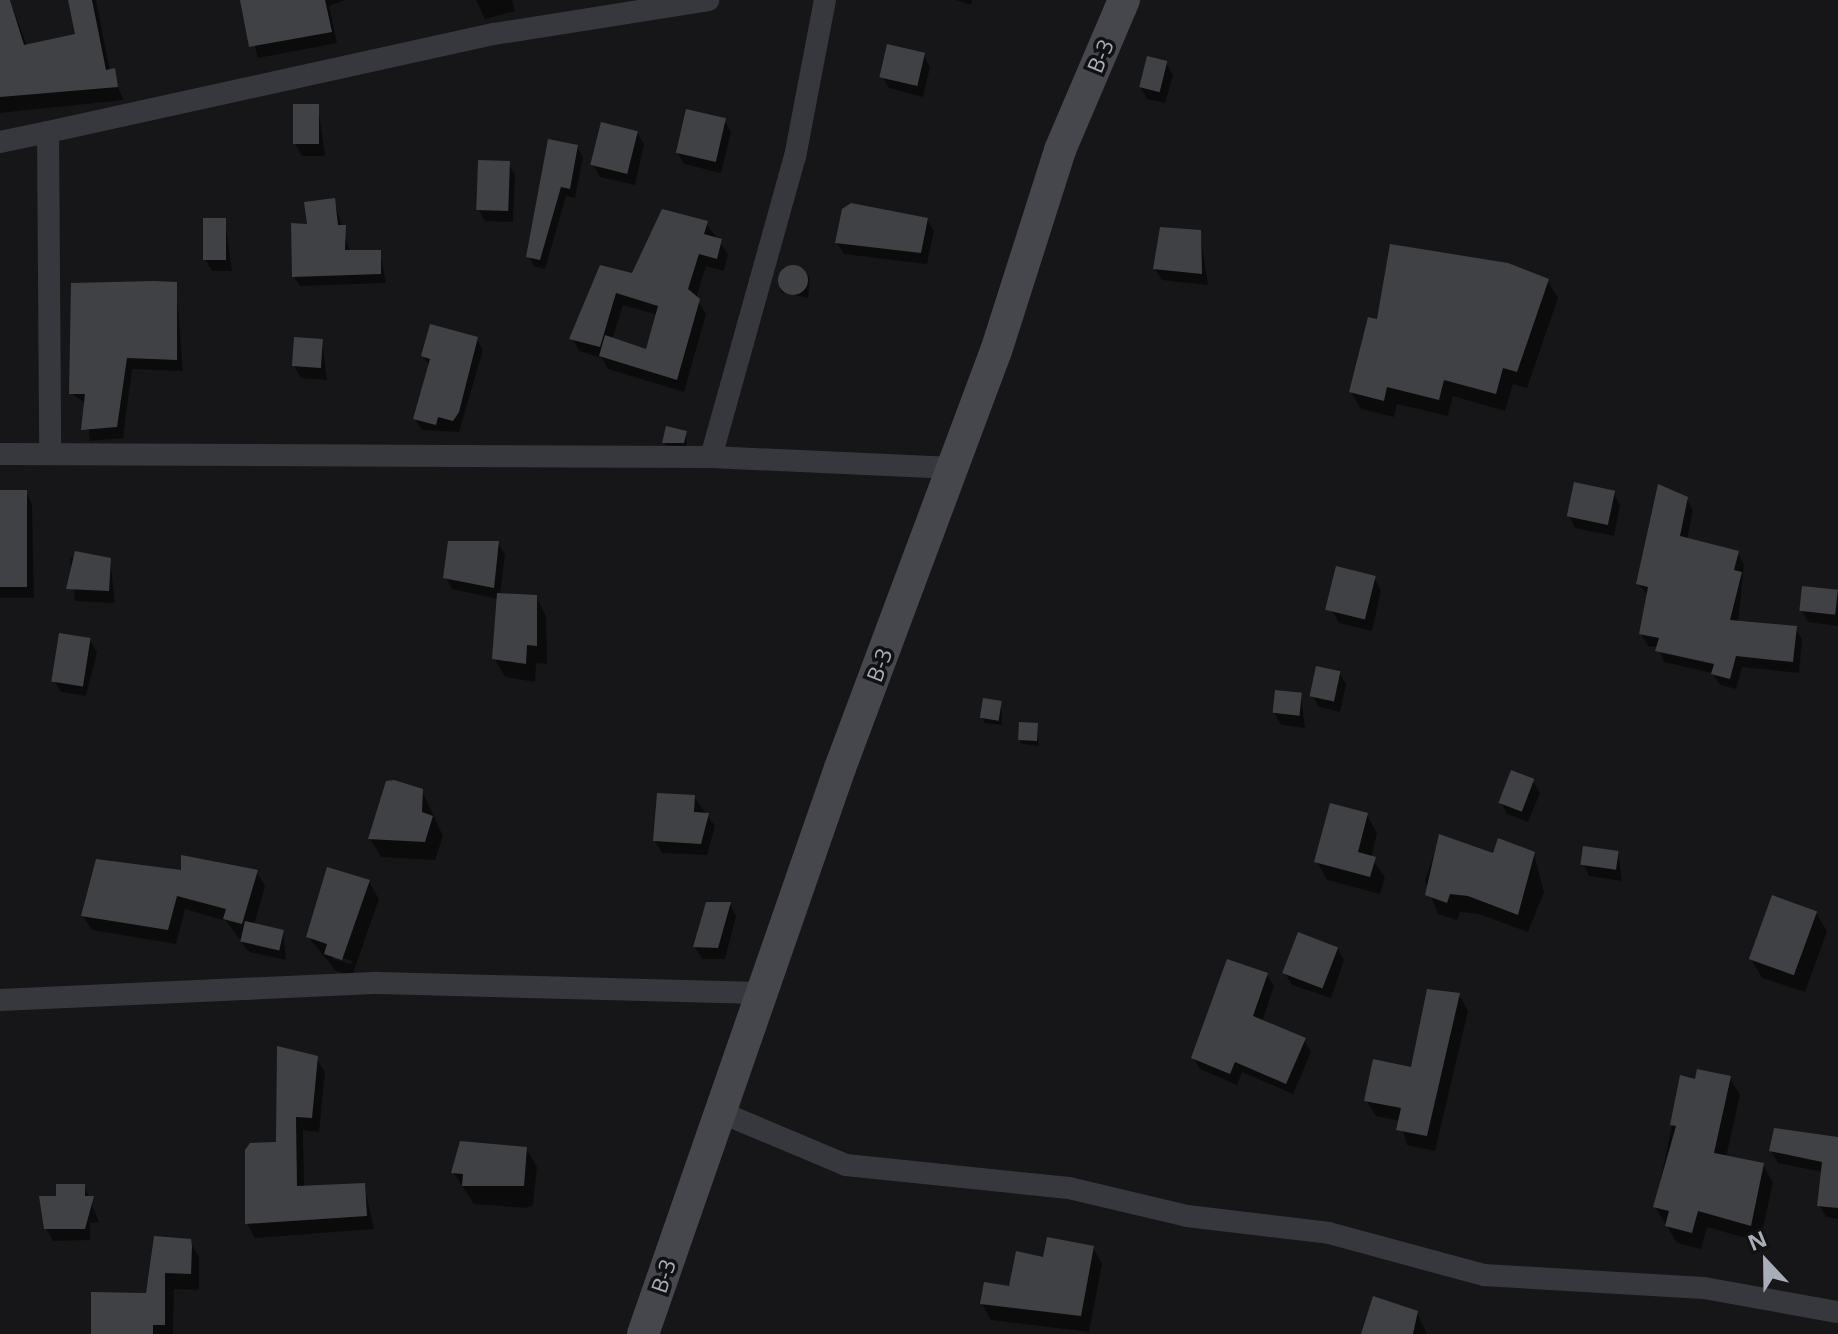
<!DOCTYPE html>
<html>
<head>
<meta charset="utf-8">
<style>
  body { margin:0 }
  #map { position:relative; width:1838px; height:1334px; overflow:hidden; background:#161618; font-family:"Open Sans",sans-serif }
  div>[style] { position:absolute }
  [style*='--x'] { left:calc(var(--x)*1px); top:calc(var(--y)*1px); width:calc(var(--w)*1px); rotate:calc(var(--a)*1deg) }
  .shadow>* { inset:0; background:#0007 }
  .building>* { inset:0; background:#404145; transform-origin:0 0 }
  .round { border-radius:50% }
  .minor>* { height:22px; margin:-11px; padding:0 11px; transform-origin:11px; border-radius:11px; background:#37383d }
  .secondary>* { height:32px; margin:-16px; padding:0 16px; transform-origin:16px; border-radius:16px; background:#45474d }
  span { translate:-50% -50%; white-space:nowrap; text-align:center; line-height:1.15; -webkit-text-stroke:7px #111113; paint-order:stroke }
  .street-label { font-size:22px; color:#a8adb8 }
  .north { position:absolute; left:1726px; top:1222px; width:80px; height:80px; -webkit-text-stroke:6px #111113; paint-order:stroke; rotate:338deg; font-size:22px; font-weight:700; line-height:32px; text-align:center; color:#a8adb8 }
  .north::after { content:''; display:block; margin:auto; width:28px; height:36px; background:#a8adb8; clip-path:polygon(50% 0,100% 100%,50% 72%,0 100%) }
</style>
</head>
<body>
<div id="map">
  <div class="shadow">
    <i style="clip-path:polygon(0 0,10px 0,27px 46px,78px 36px,71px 0,96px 0,110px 71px,124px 100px,0 113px)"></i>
    <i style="clip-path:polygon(242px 0,345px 0,329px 6px,337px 43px,258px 58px)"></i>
    <i style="clip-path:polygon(476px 0,512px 0,515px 11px,485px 19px)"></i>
    <i style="clip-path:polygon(956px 0,972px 0,971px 5px)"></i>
    <i style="clip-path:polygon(924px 55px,930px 67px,923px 97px,889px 88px,882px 76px)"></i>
    <i style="clip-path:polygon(1166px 63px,1173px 75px,1165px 103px,1147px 99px,1140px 87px)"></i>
    <i style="clip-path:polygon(318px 106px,325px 156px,302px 156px,295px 144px)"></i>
    <i style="clip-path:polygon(724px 120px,731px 132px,721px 173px,684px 164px,677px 152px)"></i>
    <i style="clip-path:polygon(637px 132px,644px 144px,635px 185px,600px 177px,593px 165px)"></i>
    <i style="clip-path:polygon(577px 147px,583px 157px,575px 198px,566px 196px,545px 269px,534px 266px,529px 256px)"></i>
    <i style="clip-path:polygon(508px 163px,515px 175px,513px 222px,485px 221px,478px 209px)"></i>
    <i style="clip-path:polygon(334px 200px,350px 252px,380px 252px,386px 283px,300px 286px,294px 277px)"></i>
    <i style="clip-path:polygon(927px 219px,934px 231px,927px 264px,844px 254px,837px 243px)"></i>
    <i style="clip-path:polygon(225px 220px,232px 271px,212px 271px,205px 259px)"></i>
    <i style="clip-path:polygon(evenodd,706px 223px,728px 254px,724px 271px,706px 266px,696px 298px,706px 314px,684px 392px,608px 369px,602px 358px,579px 351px,572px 338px,633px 275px,706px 223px,623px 305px,658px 315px,648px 351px,612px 340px,623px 305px)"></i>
    <i style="clip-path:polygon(1200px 232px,1208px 285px,1162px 280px,1155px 269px)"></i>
    <i style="clip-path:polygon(783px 267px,810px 277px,808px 298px,781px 292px)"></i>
    <i style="clip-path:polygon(1547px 280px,1558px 298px,1527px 388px,1513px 384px,1505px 411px,1453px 396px,1448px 416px,1397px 404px,1394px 417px,1361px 409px,1351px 392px,1379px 322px)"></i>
    <i style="clip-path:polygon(176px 284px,183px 371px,132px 369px,123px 438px,90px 441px,86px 404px,71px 393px)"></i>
    <i style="clip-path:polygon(476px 338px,483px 350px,459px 432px,422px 430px,415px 419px,430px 367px,423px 356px)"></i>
    <i style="clip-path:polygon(322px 340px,327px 380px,301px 378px,294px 366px)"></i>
    <i style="clip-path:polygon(686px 432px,687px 448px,667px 448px,664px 442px)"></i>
    <i style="clip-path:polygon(0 492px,26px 492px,32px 504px,34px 598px,0 598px)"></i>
    <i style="clip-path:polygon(1614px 493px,1620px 505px,1614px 536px,1575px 528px,1569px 516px)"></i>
    <i style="clip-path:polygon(1686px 498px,1693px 510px,1687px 540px,1737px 552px,1744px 564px,1738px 623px,1795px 628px,1802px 639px,1799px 673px,1742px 667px,1736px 689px,1720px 685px,1712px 673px,1664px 662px,1658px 647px,1648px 646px,1641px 634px,1649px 596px,1638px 584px)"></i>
    <i style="clip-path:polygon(498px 543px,505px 555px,500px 595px,536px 597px,546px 616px,547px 664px,536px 663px,535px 682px,505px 677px,494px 658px,498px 599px,452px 589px,446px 577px)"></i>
    <i style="clip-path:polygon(70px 557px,110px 559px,115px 603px,75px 601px)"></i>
    <i style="clip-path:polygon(1374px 578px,1381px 590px,1372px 631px,1339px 623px,1332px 611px)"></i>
    <i style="clip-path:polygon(1838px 592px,1838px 626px,1808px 622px,1801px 610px)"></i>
    <i style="clip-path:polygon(90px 640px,97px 652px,86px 696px,61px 692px,54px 680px)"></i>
    <i style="clip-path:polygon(1339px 673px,1346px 684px,1340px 712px,1319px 707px,1312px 695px)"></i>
    <i style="clip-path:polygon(1301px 695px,1305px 728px,1281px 725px,1274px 713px)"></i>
    <i style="clip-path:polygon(1001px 703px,1002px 725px,985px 723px,982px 718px)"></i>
    <i style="clip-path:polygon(1037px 725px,1039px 746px,1022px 744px,1019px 739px)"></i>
    <i style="clip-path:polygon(1533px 781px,1540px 793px,1528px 822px,1507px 814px,1501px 802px)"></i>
    <i style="clip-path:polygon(422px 791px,443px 836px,435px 860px,381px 857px,370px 839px)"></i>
    <i style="clip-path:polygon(694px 797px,715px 826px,707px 855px,662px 853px,655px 841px)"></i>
    <i style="clip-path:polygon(1367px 815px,1377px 833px,1371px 858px,1385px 877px,1380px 894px,1327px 880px,1317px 862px)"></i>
    <i style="clip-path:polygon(1440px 837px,1494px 855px,1534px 854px,1544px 892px,1528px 932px,1479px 914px,1460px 912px,1457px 920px,1438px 914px,1425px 881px)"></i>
    <i style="clip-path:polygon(1618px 852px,1622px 881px,1589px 876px,1583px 864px)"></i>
    <i style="clip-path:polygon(256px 871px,265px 886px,254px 925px,283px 931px,286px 960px,249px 952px,226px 921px,185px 909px,176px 944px,92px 930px,83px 916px,183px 872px)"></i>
    <i style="clip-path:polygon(evenodd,369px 882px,379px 899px,352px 976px,336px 971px,308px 937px,369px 882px,333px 955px,352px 961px,351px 964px,333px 959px,333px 955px)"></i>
    <i style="clip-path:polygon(730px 904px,736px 916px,725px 959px,702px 959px,695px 947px)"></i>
    <i style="clip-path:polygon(1816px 913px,1827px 931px,1805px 992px,1762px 978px,1751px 959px)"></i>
    <i style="clip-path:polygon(1337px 948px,1344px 960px,1331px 998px,1292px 985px,1285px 973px)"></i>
    <i style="clip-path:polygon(1267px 975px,1274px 986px,1262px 1022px,1304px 1040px,1311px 1052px,1293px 1094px,1242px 1072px,1237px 1085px,1200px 1069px,1193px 1057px)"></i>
    <i style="clip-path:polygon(1459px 995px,1468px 1011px,1435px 1151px,1407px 1145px,1400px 1121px,1376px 1116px,1366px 1100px,1413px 1069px)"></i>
    <i style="clip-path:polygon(316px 1058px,325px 1072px,319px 1132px,303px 1130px,304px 1188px,364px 1185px,374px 1229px,255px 1238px,247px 1224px)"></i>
    <i style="clip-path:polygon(1729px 1077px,1740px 1095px,1726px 1157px,1762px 1164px,1773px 1182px,1760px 1242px,1707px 1227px,1701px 1249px,1677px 1243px,1655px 1207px,1672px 1125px,1696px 1081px)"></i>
    <i style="clip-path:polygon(1776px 1130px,1838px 1172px,1838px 1219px,1826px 1217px,1819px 1205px,1823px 1172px,1778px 1163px,1771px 1151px)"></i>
    <i style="clip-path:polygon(526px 1148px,537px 1167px,533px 1205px,526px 1208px,474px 1204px,453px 1172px)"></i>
    <i style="clip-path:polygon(84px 1186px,99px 1222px,90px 1223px,90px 1240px,53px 1241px,46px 1228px,58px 1198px)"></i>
    <i style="clip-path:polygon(189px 1240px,199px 1257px,199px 1290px,174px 1289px,173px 1334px,93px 1334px,148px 1295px)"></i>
    <i style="clip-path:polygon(1093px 1248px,1102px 1264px,1089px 1332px,991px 1320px,982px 1304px,1045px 1260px)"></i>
    <i style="clip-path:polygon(1417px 1313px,1427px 1334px,1365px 1334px)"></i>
  </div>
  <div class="building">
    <i style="clip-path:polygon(0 0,10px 0,24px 45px,75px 34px,68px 0,92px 0,106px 70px,115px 68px,118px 87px,0 97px)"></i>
    <i style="clip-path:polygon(240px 0,325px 0,332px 32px,249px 47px)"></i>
    <i style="left:887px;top:44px;width:39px;height:34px;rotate:13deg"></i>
    <i style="left:1147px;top:56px;width:21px;height:32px;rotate:14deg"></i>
    <i style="left:293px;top:104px;width:26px;height:40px"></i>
    <i style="left:686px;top:109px;width:41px;height:45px;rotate:13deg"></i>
    <i style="left:601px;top:122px;width:38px;height:44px;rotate:14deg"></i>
    <i style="clip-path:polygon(548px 139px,578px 145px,570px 189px,561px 187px,540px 260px,526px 257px)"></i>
    <i style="left:478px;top:160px;width:32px;height:50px;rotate:2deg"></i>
    <i style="clip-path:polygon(335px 198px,338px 225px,346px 225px,345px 250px,381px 250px,381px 274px,292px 277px,291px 223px,307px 224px,304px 202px)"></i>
    <i style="clip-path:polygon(851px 203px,928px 218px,921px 253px,835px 243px,842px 209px)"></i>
    <i style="clip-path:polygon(662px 209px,708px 221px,704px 234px,722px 239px,717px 259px,699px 254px,688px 289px,700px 299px,677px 380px,599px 356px,605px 335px,646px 349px,658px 306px,616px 293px,600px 347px,569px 339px,600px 265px,632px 273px)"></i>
    <i style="left:203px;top:218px;width:23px;height:42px"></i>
    <i style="clip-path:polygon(1160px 227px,1201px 230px,1202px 274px,1153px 269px)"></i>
    <i style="clip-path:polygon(1390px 244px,1508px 263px,1549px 279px,1517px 372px,1503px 368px,1496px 394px,1444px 380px,1439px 400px,1387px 387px,1384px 401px,1349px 392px,1368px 317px,1377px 319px)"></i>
    <i class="round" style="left:778px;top:265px;width:30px;height:30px"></i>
    <i style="clip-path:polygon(154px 281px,177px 282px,177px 360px,127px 358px,117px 427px,81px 430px,85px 394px,69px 394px,71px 283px)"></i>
    <i style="clip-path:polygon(430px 324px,478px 337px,459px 412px,453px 421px,438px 417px,436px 425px,413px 419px,430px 359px,421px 356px)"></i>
    <i style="left:294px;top:337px;width:29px;height:29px;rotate:4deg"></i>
    <i style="clip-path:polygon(666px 426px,687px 431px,684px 443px,662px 443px)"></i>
    <i style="left:1574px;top:482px;width:42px;height:35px;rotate:12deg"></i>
    <i style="clip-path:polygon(1658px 484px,1688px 497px,1680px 536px,1739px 551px,1734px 570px,1742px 572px,1730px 620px,1797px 626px,1793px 662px,1736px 656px,1730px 679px,1711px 674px,1714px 664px,1655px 651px,1659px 638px,1639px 634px,1648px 587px,1636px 584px)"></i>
    <i style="left:0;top:490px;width:27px;height:97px"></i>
    <i style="clip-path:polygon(448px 541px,499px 541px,494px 588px,443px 578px)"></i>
    <i style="clip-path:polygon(75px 551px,111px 558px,109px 591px,66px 589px)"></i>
    <i style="left:1336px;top:566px;width:41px;height:45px;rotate:14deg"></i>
    <i style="left:1802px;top:586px;width:36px;height:25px;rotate:6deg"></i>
    <i style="clip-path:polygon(497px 593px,537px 595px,537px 646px,527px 645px,526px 664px,492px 659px)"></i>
    <i style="left:59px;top:633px;width:32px;height:49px;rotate:9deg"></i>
    <i style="left:1316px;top:666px;width:25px;height:31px;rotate:12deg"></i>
    <i style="left:1275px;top:690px;width:27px;height:23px;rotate:6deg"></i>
    <i style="left:983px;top:698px;width:19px;height:20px;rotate:9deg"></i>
    <i style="left:1019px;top:722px;width:19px;height:18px;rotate:3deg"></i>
    <i style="left:1511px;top:770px;width:25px;height:35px;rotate:21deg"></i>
    <i style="clip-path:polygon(394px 780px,423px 789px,422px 812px,433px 816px,425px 842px,368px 839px,386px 781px)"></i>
    <i style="clip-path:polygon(657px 793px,695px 795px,694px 812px,709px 813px,701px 844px,653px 841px)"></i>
    <i style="clip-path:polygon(1330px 803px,1368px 813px,1358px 852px,1376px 857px,1370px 877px,1314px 862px)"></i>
    <i style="clip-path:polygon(1439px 834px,1493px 853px,1498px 838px,1535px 852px,1518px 915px,1468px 896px,1450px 894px,1447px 903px,1425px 895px)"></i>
    <i style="left:1583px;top:846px;width:36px;height:19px;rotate:8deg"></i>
    <i style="clip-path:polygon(181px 855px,258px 870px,242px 924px,223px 919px,226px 909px,177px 896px,168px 930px,81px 916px,96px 859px,181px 870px)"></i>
    <i style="clip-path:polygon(327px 867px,370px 880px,342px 960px,324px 954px,327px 944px,306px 937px)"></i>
    <i style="left:1772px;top:895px;width:48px;height:68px;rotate:20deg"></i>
    <i style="clip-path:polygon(706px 902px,731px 902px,718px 948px,693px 947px)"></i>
    <i style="left:245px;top:921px;width:40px;height:21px;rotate:13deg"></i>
    <i style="left:1298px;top:932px;width:43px;height:44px;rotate:21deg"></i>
    <i style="clip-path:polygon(1227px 959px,1268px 973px,1253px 1016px,1306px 1038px,1286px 1084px,1235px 1062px,1230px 1074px,1191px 1058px)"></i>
    <i style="clip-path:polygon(1427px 989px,1460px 993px,1427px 1136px,1396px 1130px,1401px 1108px,1364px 1101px,1373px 1059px,1411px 1067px)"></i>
    <i style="clip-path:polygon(277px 1046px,318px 1056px,312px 1118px,296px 1117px,297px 1186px,365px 1183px,367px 1216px,245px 1224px,245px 1150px,250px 1143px,276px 1142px)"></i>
    <i style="clip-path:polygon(1697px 1069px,1731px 1076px,1714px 1153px,1764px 1163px,1751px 1226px,1698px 1211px,1692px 1233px,1665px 1226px,1669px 1211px,1653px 1207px,1676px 1126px,1670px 1125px,1680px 1075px,1695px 1079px)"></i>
    <i style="clip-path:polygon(1774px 1128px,1838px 1137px,1838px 1208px,1817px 1206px,1822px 1162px,1769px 1151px)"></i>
    <i style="clip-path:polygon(460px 1141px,527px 1147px,524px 1186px,462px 1186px,463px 1174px,451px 1173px)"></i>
    <i style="clip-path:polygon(56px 1184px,85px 1184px,85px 1196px,94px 1196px,85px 1229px,44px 1229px,39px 1196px,56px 1196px)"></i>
    <i style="clip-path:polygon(154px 1236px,191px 1239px,192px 1246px,191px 1274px,165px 1273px,165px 1325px,153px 1325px,153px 1334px,91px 1334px,91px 1292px,146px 1293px)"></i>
    <i style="clip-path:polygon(1047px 1237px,1094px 1246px,1081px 1316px,980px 1304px,984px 1282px,1009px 1286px,1016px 1251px,1043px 1257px)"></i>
    <i style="clip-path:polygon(1373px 1296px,1418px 1311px,1413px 1334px,1361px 1334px)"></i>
  </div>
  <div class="minor">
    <i style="--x:48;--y:132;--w:457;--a:-12.4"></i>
    <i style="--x:494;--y:34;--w:217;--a:-9"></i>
    <i style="--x:0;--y:142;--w:49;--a:-11.8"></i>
    <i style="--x:48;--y:132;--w:322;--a:89.6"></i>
    <i style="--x:0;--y:454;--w:711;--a:0.24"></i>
    <i style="--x:711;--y:457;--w:242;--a:2.6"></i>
    <i style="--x:711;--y:457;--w:312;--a:-74.4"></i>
    <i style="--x:795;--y:157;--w:160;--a:-79.2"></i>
    <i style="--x:0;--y:1000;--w:379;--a:-2.6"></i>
    <i style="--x:379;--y:983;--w:380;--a:1.5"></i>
    <i style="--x:720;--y:1112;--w:137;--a:22.8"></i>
    <i style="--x:846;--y:1165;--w:224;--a:5.9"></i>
    <i style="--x:1069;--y:1188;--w:121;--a:13.3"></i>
    <i style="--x:1187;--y:1216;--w:143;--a:6.8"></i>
    <i style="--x:1329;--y:1233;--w:161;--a:15.2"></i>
    <i style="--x:1484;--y:1275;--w:220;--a:3.4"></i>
    <i style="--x:1704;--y:1288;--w:136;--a:10.2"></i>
  </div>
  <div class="secondary">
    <i style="--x:643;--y:1334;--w:599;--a:-70.81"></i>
    <i style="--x:840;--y:768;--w:445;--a:-69.5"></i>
    <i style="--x:996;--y:351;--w:211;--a:-72.3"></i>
    <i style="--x:1060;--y:150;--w:163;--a:-66.9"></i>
  </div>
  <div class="street-label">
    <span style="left:1100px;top:56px;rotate:-67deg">B-3</span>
    <span style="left:879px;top:665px;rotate:-69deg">B-3</span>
    <span style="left:663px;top:1276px;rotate:-71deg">B-3</span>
  </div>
  <div class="north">N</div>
</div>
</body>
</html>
